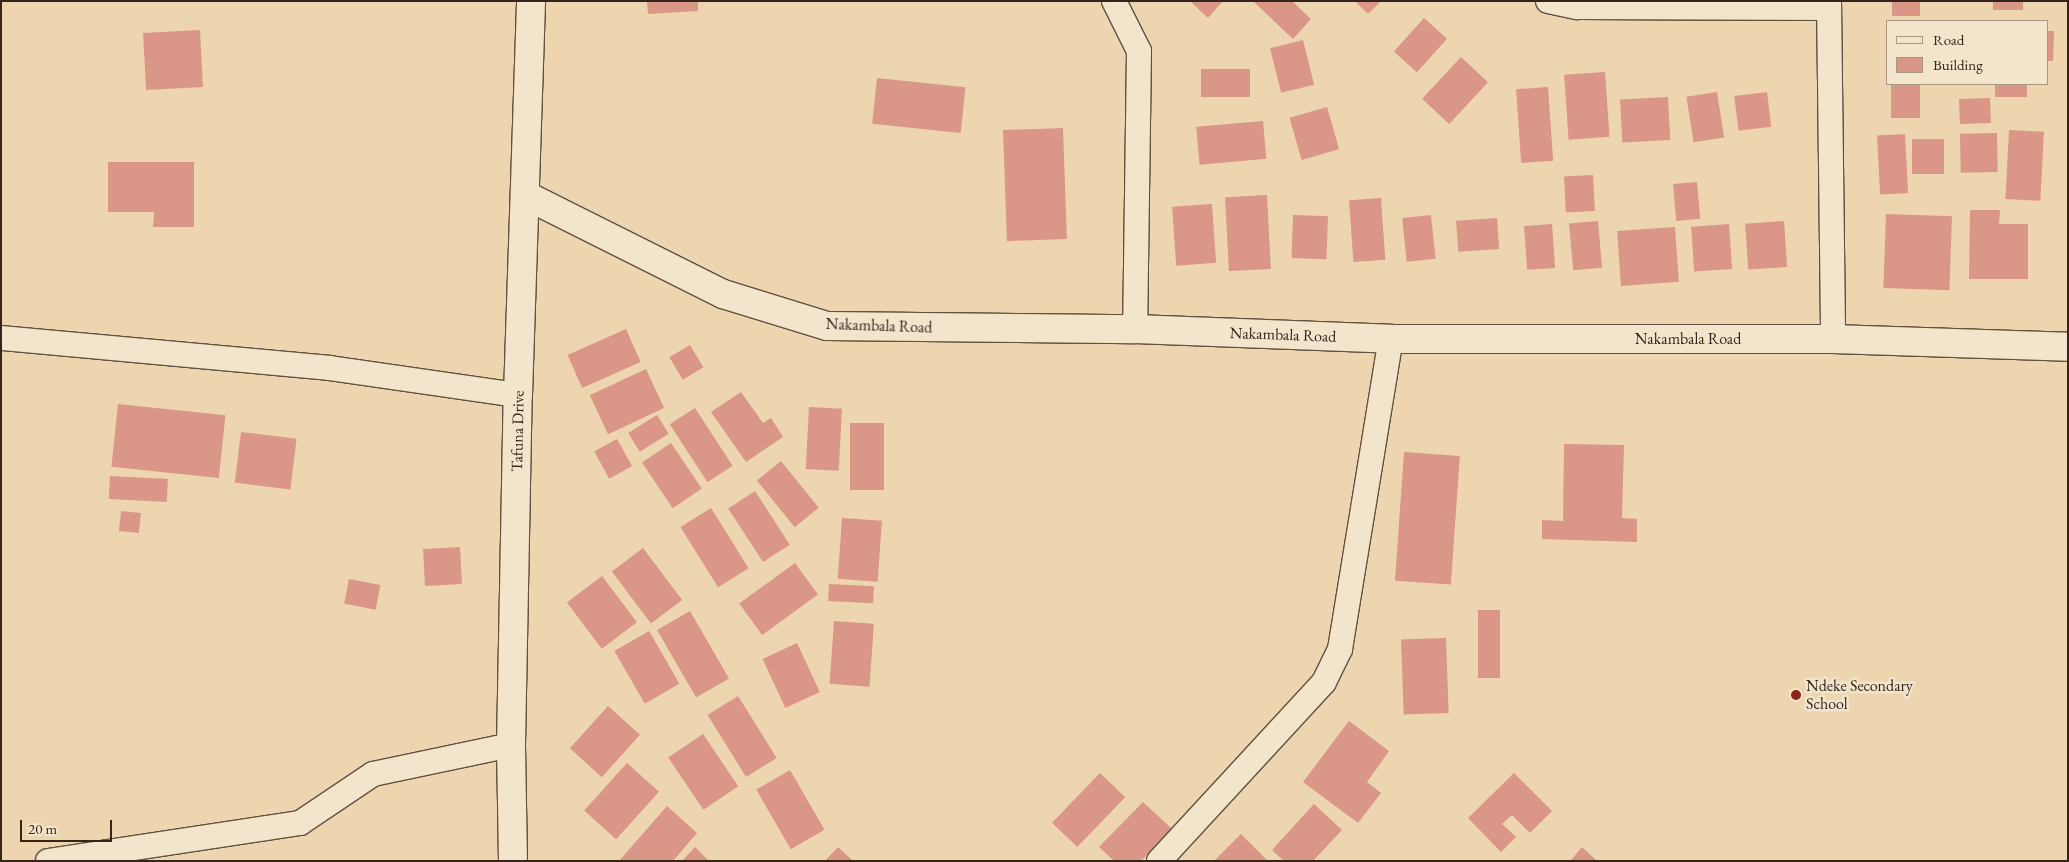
<!DOCTYPE html>
<html>
<head>
<meta charset="utf-8">
<style>
  body { margin:0 }
  #map { position:relative; width:2069px; height:862px; overflow:hidden; background:#edd5b0; font-family:"EB Garamond",serif }
  div>[style] { position:absolute }
  [style*='--x'] { left:calc(var(--x)*1px); top:calc(var(--y)*1px); width:calc(var(--w)*1px); rotate:calc(var(--a)*1deg) }
  .building>* { inset:0; background:#da9686; transform-origin:0 0 }
  .roads { filter:drop-shadow(1px 0 #625040) drop-shadow(-1px 0 #625040) drop-shadow(0 1px #625040) drop-shadow(0 -1px #625040) }
  .street>* { height:24px; margin:-12px; padding:0 12px; transform-origin:12px; border-radius:12px; background:#f3e4cc }
  .secondary>* { height:28px; margin:-14px; padding:0 14px; transform-origin:14px; border-radius:14px; background:#f3e4cc }
  .dots>* { width:14px; height:14px; translate:-50% -50%; box-sizing:border-box; border:2px solid #f3e4cc; border-radius:50% }
  span { translate:-50% -50%; white-space:nowrap; text-align:center; line-height:1.15; -webkit-text-stroke:5px #f3e4cc; paint-order:stroke }
  .street-label { font-size:16px; color:#34241b }
  .poi-label { font-size:16px; color:#34241b }
  .left { translate:0 -50%; text-align:left }
  .frame { position:absolute; inset:0; border:2px solid #34241b; pointer-events:none }
  .legend { position:absolute; left:1886px; top:20px; width:162px; height:65px; box-sizing:border-box; background:#f3e4cc; border:1px solid #a79785; margin:0; padding:6px 9px; list-style:none; font-size:15px; color:#34241b }
  .legend li { display:flex; align-items:center; gap:10px; height:25px }
  .legend b { width:25px; border:1px solid #a79785 }
  .scale { position:absolute; left:20px; top:820px; width:92px; height:22px; box-sizing:border-box; border:2px solid #34241b; border-top:0; padding-left:6px; font-size:15px; line-height:18px; white-space:nowrap; color:#34241b; -webkit-text-stroke:4px #f3e4cc; paint-order:stroke }
</style>
</head>
<body>
<div id="map">
  <div class="building">
    <i style="clip-path:polygon(647px 1px,698px 1px,698px 11px,648px 14px)"></i>
    <i style="clip-path:polygon(1190px 1px,1223px 1px,1208px 18px)"></i>
    <i style="clip-path:polygon(1292px 1px,1311px 19px,1293px 39px,1254px 2px)"></i>
    <i style="clip-path:polygon(1355px 1px,1381px 1px,1368px 14px)"></i>
    <i style="left:1892px;top:1px;width:28px;height:15px"></i>
    <i style="left:1993px;top:1px;width:30px;height:9px"></i>
    <i style="left:1424px;top:18px;width:31px;height:45px;rotate:42deg"></i>
    <i style="left:200px;top:30px;width:57px;height:57px;rotate:87deg"></i>
    <i style="clip-path:polygon(2048px 31px,2054px 31px,2053px 61px,2048px 61px)"></i>
    <i style="left:1303px;top:40px;width:46px;height:34px;rotate:76deg"></i>
    <i style="left:1461px;top:57px;width:37px;height:57px;rotate:43deg"></i>
    <i style="left:1201px;top:69px;width:49px;height:28px"></i>
    <i style="left:1605px;top:72px;width:65px;height:41px;rotate:86deg"></i>
    <i style="left:877px;top:78px;width:89px;height:46px;rotate:6deg"></i>
    <i style="left:1891px;top:84px;width:29px;height:34px"></i>
    <i style="left:1995px;top:84px;width:32px;height:13px"></i>
    <i style="left:1548px;top:87px;width:74px;height:32px;rotate:86deg"></i>
    <i style="left:1717px;top:92px;width:46px;height:31px;rotate:81deg"></i>
    <i style="left:1767px;top:92px;width:35px;height:33px;rotate:83deg"></i>
    <i style="left:1668px;top:97px;width:43px;height:48px;rotate:87deg"></i>
    <i style="left:1990px;top:98px;width:25px;height:31px;rotate:88deg"></i>
    <i style="left:1327px;top:107px;width:44px;height:39px;rotate:74deg"></i>
    <i style="left:1263px;top:121px;width:38px;height:67px;rotate:85deg"></i>
    <i style="left:1063px;top:128px;width:111px;height:60px;rotate:88deg"></i>
    <i style="left:2009px;top:130px;width:35px;height:69px;rotate:3deg"></i>
    <i style="left:1997px;top:133px;width:39px;height:37px;rotate:89deg"></i>
    <i style="left:1905px;top:134px;width:59px;height:28px;rotate:87deg"></i>
    <i style="left:1912px;top:139px;width:32px;height:35px"></i>
    <i style="clip-path:polygon(108px 162px,194px 162px,194px 227px,153px 227px,154px 212px,108px 212px)"></i>
    <i style="left:1593px;top:175px;width:36px;height:29px;rotate:87deg"></i>
    <i style="left:1697px;top:182px;width:37px;height:24px;rotate:85deg"></i>
    <i style="left:1267px;top:195px;width:74px;height:42px;rotate:87deg"></i>
    <i style="left:1381px;top:198px;width:62px;height:32px;rotate:86deg"></i>
    <i style="left:1212px;top:204px;width:59px;height:40px;rotate:86deg"></i>
    <i style="clip-path:polygon(1970px 210px,2000px 210px,1999px 224px,2028px 224px,2028px 279px,1969px 279px)"></i>
    <i style="left:1886px;top:214px;width:66px;height:74px;rotate:2deg"></i>
    <i style="left:1293px;top:215px;width:35px;height:43px;rotate:2deg"></i>
    <i style="left:1431px;top:215px;width:44px;height:29px;rotate:84deg"></i>
    <i style="left:1497px;top:218px;width:31px;height:41px;rotate:86deg"></i>
    <i style="left:1598px;top:221px;width:47px;height:29px;rotate:85deg"></i>
    <i style="left:1784px;top:221px;width:46px;height:39px;rotate:86deg"></i>
    <i style="left:1552px;top:224px;width:44px;height:28px;rotate:86deg"></i>
    <i style="left:1729px;top:224px;width:45px;height:38px;rotate:86deg"></i>
    <i style="left:1675px;top:227px;width:55px;height:58px;rotate:86deg"></i>
    <i style="left:626px;top:329px;width:36px;height:64px;rotate:66deg"></i>
    <i style="left:690px;top:345px;width:26px;height:24px;rotate:59deg"></i>
    <i style="left:646px;top:369px;width:43px;height:62px;rotate:65deg"></i>
    <i style="clip-path:polygon(741px 392px,763px 423px,771px 418px,783px 437px,746px 462px,711px 412px)"></i>
    <i style="left:118px;top:404px;width:108px;height:63px;rotate:6deg"></i>
    <i style="left:809px;top:407px;width:33px;height:62px;rotate:3deg"></i>
    <i style="left:695px;top:408px;width:69px;height:30px;rotate:57deg"></i>
    <i style="left:657px;top:415px;width:22px;height:34px;rotate:58deg"></i>
    <i style="left:850px;top:423px;width:34px;height:67px"></i>
    <i style="left:241px;top:432px;width:56px;height:51px;rotate:7deg"></i>
    <i style="left:617px;top:439px;width:31px;height:26px;rotate:61deg"></i>
    <i style="left:671px;top:443px;width:55px;height:35px;rotate:56deg"></i>
    <i style="clip-path:polygon(1564px 444px,1624px 445px,1622px 518px,1637px 519px,1637px 542px,1542px 539px,1542px 520px,1563px 521px)"></i>
    <i style="left:1404px;top:452px;width:56px;height:129px;rotate:4deg"></i>
    <i style="left:781px;top:461px;width:60px;height:31px;rotate:51deg"></i>
    <i style="left:110px;top:476px;width:58px;height:23px;rotate:3deg"></i>
    <i style="left:755px;top:491px;width:64px;height:32px;rotate:57deg"></i>
    <i style="left:711px;top:508px;width:71px;height:36px;rotate:58deg"></i>
    <i style="left:121px;top:511px;width:20px;height:20px;rotate:6deg"></i>
    <i style="left:842px;top:518px;width:40px;height:61px;rotate:4deg"></i>
    <i style="left:460px;top:547px;width:37px;height:37px;rotate:87deg"></i>
    <i style="left:643px;top:548px;width:65px;height:39px;rotate:53deg"></i>
    <i style="left:795px;top:563px;width:39px;height:69px;rotate:54deg"></i>
    <i style="left:602px;top:576px;width:58px;height:44px;rotate:53deg"></i>
    <i style="left:349px;top:579px;width:32px;height:25px;rotate:11deg"></i>
    <i style="left:829px;top:584px;width:45px;height:17px;rotate:3deg"></i>
    <i style="left:1478px;top:610px;width:22px;height:68px"></i>
    <i style="left:690px;top:611px;width:78px;height:38px;rotate:60deg"></i>
    <i style="left:834px;top:621px;width:40px;height:63px;rotate:4deg"></i>
    <i style="left:649px;top:631px;width:61px;height:40px;rotate:60deg"></i>
    <i style="left:1446px;top:638px;width:75px;height:45px;rotate:88deg"></i>
    <i style="left:797px;top:643px;width:54px;height:38px;rotate:65deg"></i>
    <i style="left:738px;top:696px;width:73px;height:36px;rotate:58deg"></i>
    <i style="left:608px;top:706px;width:43px;height:57px;rotate:42deg"></i>
    <i style="clip-path:polygon(1349px 721px,1389px 751px,1367px 782px,1381px 793px,1358px 823px,1303px 782px)"></i>
    <i style="left:703px;top:734px;width:63px;height:42px;rotate:56deg"></i>
    <i style="left:627px;top:763px;width:43px;height:64px;rotate:42deg"></i>
    <i style="left:790px;top:770px;width:69px;height:39px;rotate:60deg"></i>
    <i style="left:1100px;top:773px;width:35px;height:69px;rotate:44deg"></i>
    <i style="clip-path:polygon(1514px 773px,1552px 811px,1530px 833px,1512px 815px,1502px 824px,1516px 837px,1501px 852px,1468px 818px)"></i>
    <i style="clip-path:polygon(1143px 802px,1172px 829px,1141px 861px,1114px 861px,1099px 847px)"></i>
    <i style="clip-path:polygon(1314px 804px,1342px 830px,1313px 861px,1284px 861px,1272px 850px)"></i>
    <i style="clip-path:polygon(667px 806px,697px 833px,673px 861px,619px 861px)"></i>
    <i style="clip-path:polygon(1241px 834px,1268px 861px,1214px 861px)"></i>
    <i style="clip-path:polygon(695px 847px,709px 861px,682px 861px)"></i>
    <i style="clip-path:polygon(838px 847px,853px 861px,825px 861px)"></i>
    <i style="clip-path:polygon(1582px 847px,1597px 861px,1570px 861px)"></i>
  </div>
  <div class="roads">
    <div class="street">
      <i style="--x:1114;--y:1;--w:56;--a:63.4"></i>
      <i style="--x:1139;--y:51;--w:278;--a:90.8"></i>
      <i style="--x:1548;--y:1;--w:30;--a:12"></i>
      <i style="--x:1577;--y:7;--w:252;--a:0.2"></i>
      <i style="--x:1829;--y:1;--w:338;--a:89.3"></i>
      <i style="--x:1;--y:338;--w:330;--a:5.2"></i>
      <i style="--x:330;--y:368;--w:190;--a:8.2"></i>
      <i style="--x:48;--y:861;--w:255;--a:-8.6"></i>
      <i style="--x:300;--y:823;--w:88;--a:-33.9"></i>
      <i style="--x:373;--y:774;--w:141;--a:-11.9"></i>
      <i style="--x:1159;--y:861;--w:243;--a:-47.3"></i>
      <i style="--x:1324;--y:682;--w:37;--a:-64"></i>
      <i style="--x:1340;--y:649;--w:314;--a:-80.7"></i>
    </div>
    <div class="secondary">
      <i style="--x:527;--y:196;--w:219;--a:26.6"></i>
      <i style="--x:723;--y:294;--w:109;--a:17.1"></i>
      <i style="--x:827;--y:326;--w:308;--a:0.6"></i>
      <i style="--x:1135;--y:329;--w:256;--a:2.2"></i>
      <i style="--x:1391;--y:339;--w:442;--a:0"></i>
      <i style="--x:1833;--y:339;--w:235;--a:1.9"></i>
      <i style="--x:513;--y:861;--w:116;--a:-91"></i>
      <i style="--x:511;--y:745;--w:350;--a:-88.9"></i>
      <i style="--x:518;--y:395;--w:394;--a:-88.1"></i>
    </div>
  </div>
  <div class="dots">
    <i style="left:1796px;top:695px;background:#8f2418"></i>
  </div>
  <div class="street-label">
    <span style="left:879px;top:326px;rotate:2deg">Nakambala Road</span>
    <span style="left:1283px;top:335px;rotate:2deg">Nakambala Road</span>
    <span style="left:1688px;top:339px">Nakambala Road</span>
    <span style="left:518px;top:431px;rotate:-89deg">Tafuna Drive</span>
  </div>
  <div class="poi-label">
    <span class="left" style="left:1806px;top:695px">Ndeke Secondary<br>School</span>
  </div>
  <div class="frame"></div>
  <ul class="legend">
  <li><b style="height:6px;background:#f3e4cc"></b>Road</li>
  <li><b style="height:14px;background:#da9686"></b>Building</li>
  </ul>
  <div class="scale">20 m</div>
</div>
</body>
</html>
